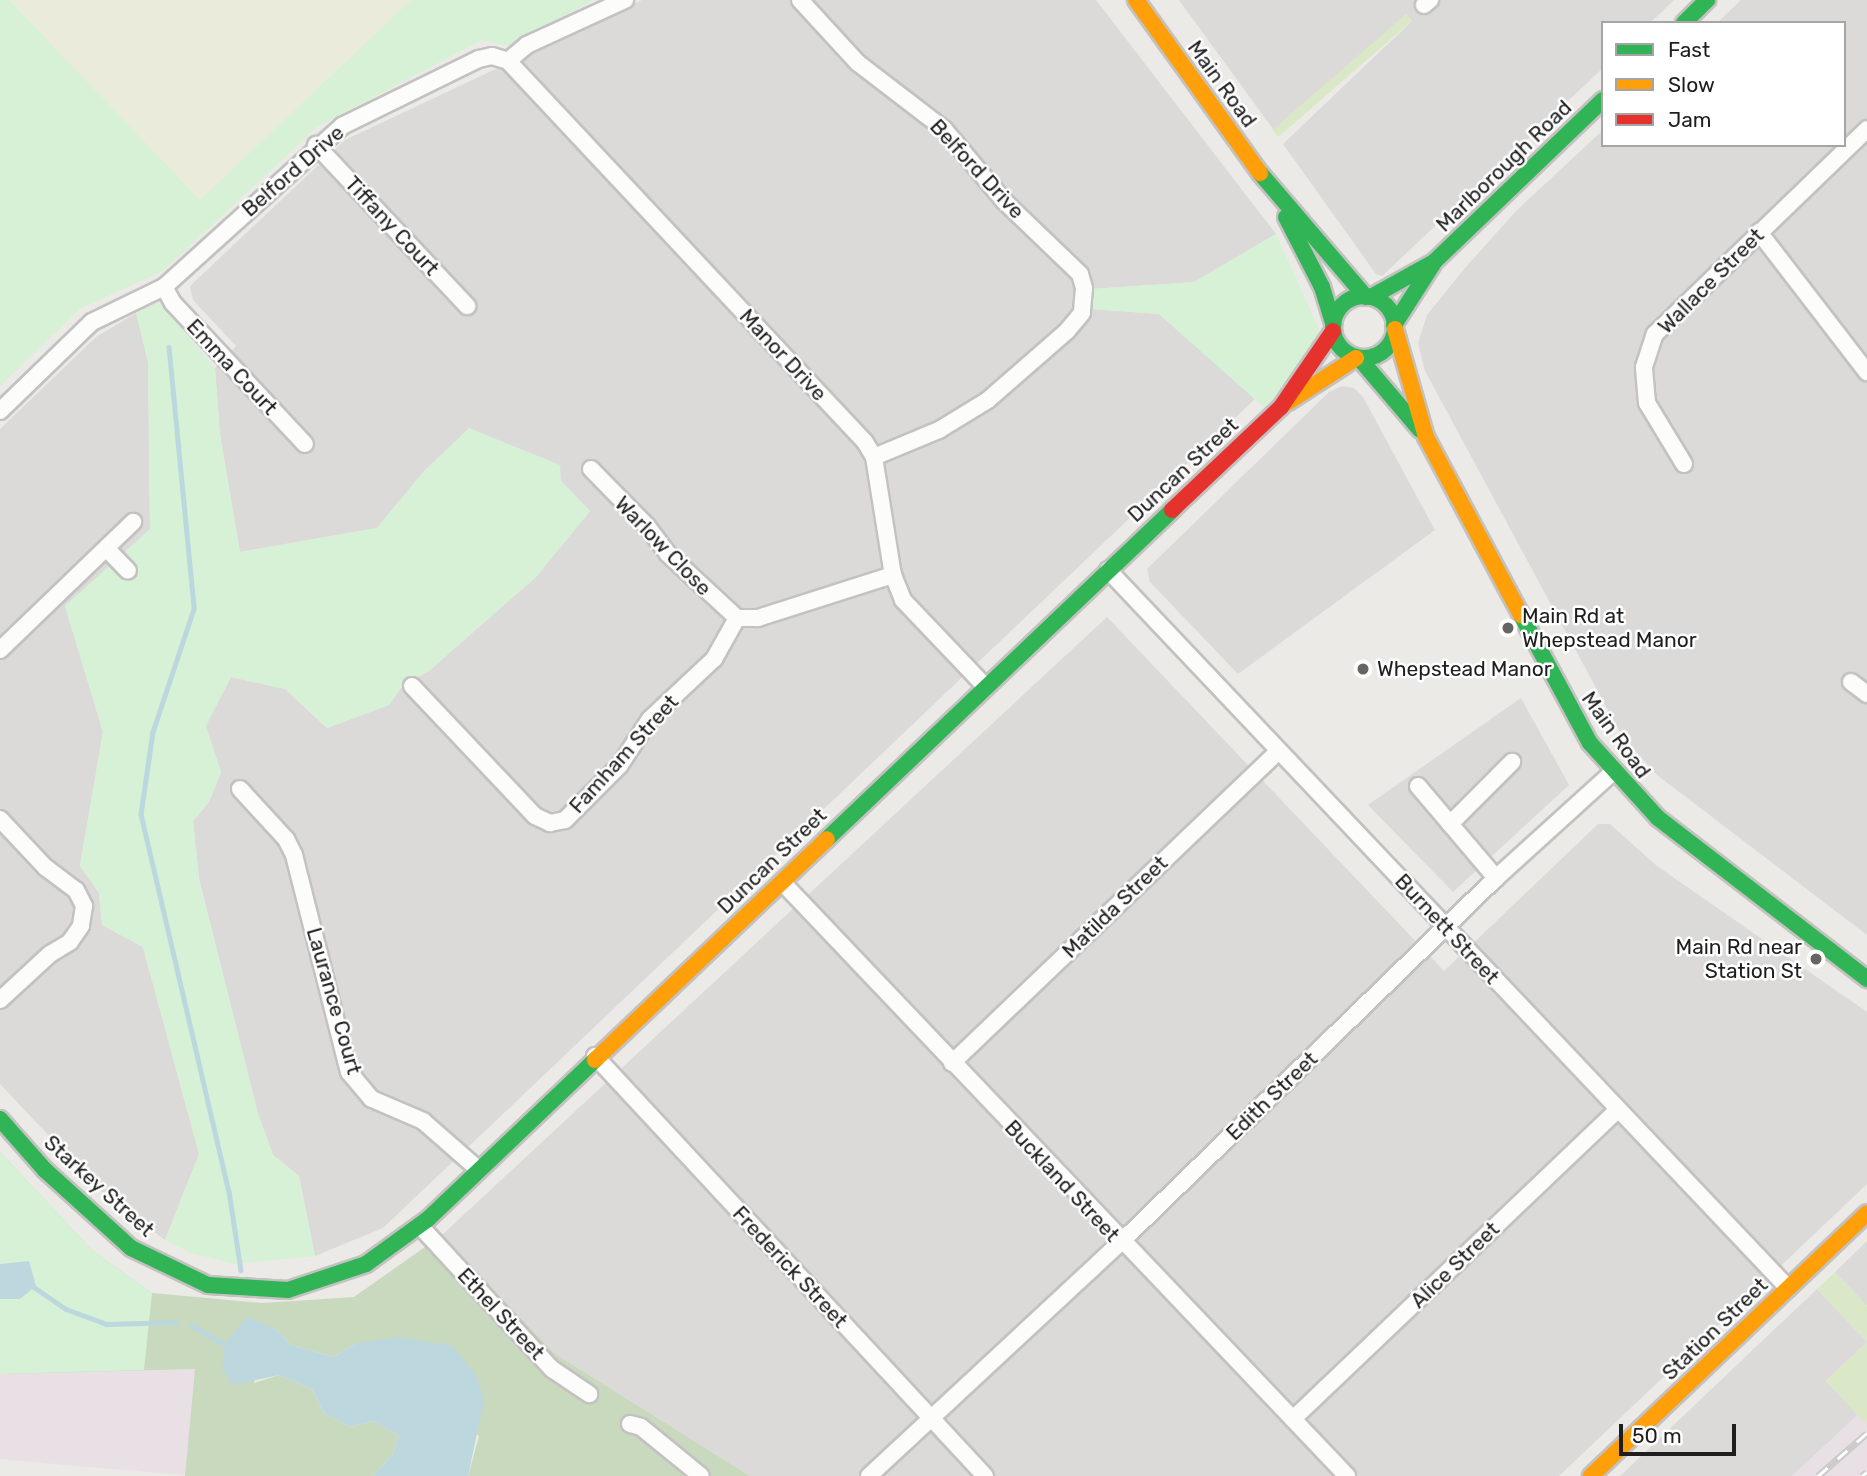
<!DOCTYPE html>
<html>
<head>
<meta charset="utf-8">
<style>
  body { margin:0 }
  #map { position:relative; width:1867px; height:1476px; overflow:hidden; background:#eceae7; font-family:Rubik,sans-serif }
  div>[style] { position:absolute }
  [style*='--x'] { left:calc(var(--x)*1px); top:calc(var(--y)*1px); width:calc(var(--w)*1px); rotate:calc(var(--a)*1deg) }
  .residential>* { inset:0; background:#dbdad8 }
  .industrial>* { inset:0; background:#e9e0e6; transform-origin:0 0 }
  .farmland>* { inset:0; background:#ebebdb }
  .grass>* { inset:0; background:#dae8c7; transform-origin:0 0 }
  .forest>* { inset:0; background:#c8d9be }
  .park>* { inset:0; background:#d6f1d5 }
  .water>* { inset:0; background:#bcd8de }
  .stream>* { height:4.5px; margin:-2.25px; padding:0 2.25px; transform-origin:2.25px; border-radius:2.25px; background:#bcd8de }
  .roads { filter:drop-shadow(2px 0 #c3c2c1) drop-shadow(-2px 0 #c3c2c1) drop-shadow(0 2px #c3c2c1) drop-shadow(0 -2px #c3c2c1) }
  .street>* { height:16px; margin:-8px; padding:0 8px; transform-origin:8px; border-radius:8px; background:#fcfcfb }
  .fast>* { height:16px; margin:-8px; padding:0 8px; transform-origin:8px; border-radius:8px; background:#30b455 }
  .fast>.ring { margin:-8px; padding:0; box-sizing:content-box; background:none; border:16px solid #30b455; border-radius:50% }
  .slow>* { height:16px; margin:-8px; padding:0 8px; transform-origin:8px; border-radius:8px; background:#ff9f0a }
  .jam>* { height:16px; margin:-8px; padding:0 8px; transform-origin:8px; border-radius:8px; background:#e5322d }
  .rail>* { height:7px; margin-top:-3.5px; transform-origin:0; background:repeating-linear-gradient(90deg,#fff 0 13px,#cacac9 0 26px); box-sizing:border-box; border-block:2px solid #cacac9 }
  .dots>* { width:19px; height:19px; translate:-50% -50%; box-sizing:border-box; border:4px solid #fff; border-radius:50% }
  span { translate:-50% -50%; white-space:nowrap; text-align:center; line-height:1.15; -webkit-text-stroke:5px #fff; paint-order:stroke }
  .street-label { font-size:21px; color:#1e1e1e }
  .poi-label { font-size:21px; color:#1e1e1e }
  .left { translate:0 -50%; text-align:left }
  .right { translate:-100% -50%; text-align:right }
  .legend { position:absolute; left:1601px; top:21px; width:245px; height:126px; box-sizing:border-box; background:#fff; border:2px solid #a5a5a5; margin:0; padding:9px 12px; list-style:none; font-size:21px; color:#1e1e1e }
  .legend li { display:flex; align-items:center; gap:14px; height:35px }
  .legend b { width:35px; border:2px solid #a5a5a5 }
  .scale { position:absolute; left:1619px; top:1424px; width:117px; height:32px; box-sizing:border-box; border:4px solid #1e1e1e; border-top:0; padding-left:9px; font-size:21px; line-height:24px; white-space:nowrap; color:#1e1e1e; -webkit-text-stroke:5px #fff; paint-order:stroke }
</style>
</head>
<body>
<div id="map">
  <div class="residential">
    <i style="clip-path:polygon(642px 0,1096px 0,1276px 234px,1194px 282px,1092px 289px,1092px 309px,1159px 314px,1255px 399px,383px 1228px,315px 1256px,299px 1176px,273px 1155px,258px 1114px,199px 879px,193px 821px,209px 802px,221px 772px,205px 726px,231px 677px,285px 689px,327px 728px,389px 705px,403px 685px,429px 671px,536px 577px,590px 511px,561px 481px,425px 470px,377px 528px,240px 552px,220px 435px,215px 368px,236px 346px,193px 300px,190px 286px,345px 140px)"></i>
    <i style="clip-path:polygon(1179px 0,1674px 0,1650px 23px,1603px 23px,1603px 68px,1382px 276px,1376px 274px,1283px 144px,1412px 21px,1406px 14px,1278px 136px)"></i>
    <i style="clip-path:polygon(1741px 0,1867px 0,1867px 935px,1657px 775px,1622px 736px,1425px 371px,1418px 343px,1427px 315px,1465px 268px,1516px 211px,1603px 130px,1603px 145px,1844px 145px,1844px 23px,1717px 23px)"></i>
    <i style="clip-path:polygon(136px 313px,148px 362px,150px 530px,65px 606px,103px 732px,80px 866px,99px 893px,102px 925px,143px 947px,199px 1154px,165px 1240px,103px 1193px,0 1084px,0 429px,96px 337px)"></i>
    <i style="clip-path:polygon(1342px 386px,1354px 388px,1363px 397px,1435px 530px,1238px 674px,1150px 582px,1147px 569px,1329px 392px)"></i>
    <i style="clip-path:polygon(1107px 617px,1444px 971px,1598px 824px,1610px 824px,1657px 866px,1867px 1012px,1867px 1184px,1559px 1476px,750px 1476px,554px 1353px,442px 1235px)"></i>
    <i style="clip-path:polygon(1521px 698px,1569px 785px,1453px 892px,1368px 805px)"></i>
    <i style="clip-path:polygon(1867px 1241px,1867px 1306px,1835px 1272px)"></i>
    <i style="clip-path:polygon(1817px 1289px,1867px 1342px,1826px 1381px,1858px 1415px,1792px 1476px,1620px 1476px)"></i>
  </div>
  <div class="industrial">
    <i style="left:195px;top:1369px;width:107px;height:195px;rotate:95deg"></i>
    <i style="clip-path:polygon(1858px 1415px,1867px 1420px,1867px 1476px,1792px 1476px)"></i>
  </div>
  <div class="farmland">
    <i style="clip-path:polygon(9px 0,411px 0,200px 200px)"></i>
  </div>
  <div class="grass">
    <i style="left:1406px;top:14px;width:9px;height:177px;rotate:49deg"></i>
    <i style="clip-path:polygon(1835px 1272px,1867px 1306px,1867px 1420px,1865px 1423px,1826px 1381px,1867px 1342px,1817px 1289px)"></i>
  </div>
  <div class="forest">
    <i style="clip-path:polygon(0 1152px,93px 1251px,152px 1293px,262px 1303px,354px 1297px,442px 1235px,554px 1353px,750px 1476px,468px 1476px,479px 1436px,357px 1343px,334px 1357px,291px 1345px,276px 1329px,254px 1383px,279px 1375px,312px 1389px,324px 1413px,350px 1427px,373px 1421px,399px 1435px,393px 1454px,373px 1476px,185px 1476px,195px 1369px,0 1374px)"></i>
  </div>
  <div class="park">
    <i style="clip-path:polygon(0 0,9px 0,200px 200px,411px 0,594px 0,508px 46px,482px 40px,317px 127px,163px 271px,81px 308px,0 386px)"></i>
    <i style="clip-path:polygon(1276px 234px,1319px 329px,1303px 367px,1264px 407px,1159px 314px,1091px 309px,1092px 289px,1194px 282px)"></i>
    <i style="clip-path:polygon(159px 302px,215px 368px,220px 435px,240px 552px,377px 528px,425px 470px,469px 428px,560px 465px,561px 481px,590px 511px,536px 577px,428px 671px,403px 685px,389px 705px,327px 728px,285px 689px,231px 677px,206px 726px,221px 772px,209px 802px,193px 821px,199px 879px,258px 1114px,273px 1155px,299px 1176px,315px 1256px,234px 1264px,191px 1253px,165px 1240px,199px 1154px,143px 947px,102px 925px,99px 893px,80px 866px,103px 732px,65px 606px,150px 529px,148px 362px,136px 313px)"></i>
    <i style="clip-path:polygon(0 1152px,93px 1251px,152px 1293px,144px 1370px,0 1374px)"></i>
  </div>
  <div class="water">
    <i style="clip-path:polygon(29px 1261px,36px 1286px,20px 1299px,0 1299px,0 1264px)"></i>
    <i style="clip-path:polygon(247px 1317px,276px 1329px,291px 1345px,334px 1357px,357px 1343px,398px 1337px,452px 1346px,476px 1375px,484px 1401px,468px 1476px,373px 1476px,393px 1454px,399px 1435px,373px 1421px,350px 1427px,324px 1413px,312px 1389px,279px 1375px,233px 1385px,222px 1367px,225px 1344px)"></i>
  </div>
  <div class="stream">
    <i style="--x:169;--y:347;--w:263;--a:84.5"></i>
    <i style="--x:194;--y:609;--w:130;--a:108.4"></i>
    <i style="--x:153;--y:732;--w:83;--a:98.3"></i>
    <i style="--x:141;--y:814;--w:387;--a:76.9"></i>
    <i style="--x:229;--y:1191;--w:80;--a:81.4"></i>
    <i style="--x:31;--y:1285;--w:42;--a:34.4"></i>
    <i style="--x:66;--y:1309;--w:44;--a:20.1"></i>
    <i style="--x:107;--y:1324;--w:70;--a:-1.6"></i>
    <i style="--x:191;--y:1325;--w:42;--a:30.3"></i>
  </div>
  <div class="roads">
    <div class="street">
      <i style="--x:800;--y:0;--w:86;--a:47.4"></i>
      <i style="--x:858;--y:63;--w:108;--a:37.5"></i>
      <i style="--x:944;--y:129;--w:94;--a:50.2"></i>
      <i style="--x:1004;--y:201;--w:105;--a:43.8"></i>
      <i style="--x:1080;--y:274;--w:15;--a:74"></i>
      <i style="--x:1084;--y:288;--w:25;--a:95"></i>
      <i style="--x:1082;--y:313;--w:23;--a:130"></i>
      <i style="--x:1067;--y:331;--w:105;--a:138.9"></i>
      <i style="--x:988;--y:400;--w:57;--a:148.5"></i>
      <i style="--x:939;--y:430;--w:70;--a:157.4"></i>
      <i style="--x:1424;--y:5;--w:8;--a:-40"></i>
      <i style="--x:508;--y:61;--w:522;--a:46.86"></i>
      <i style="--x:865;--y:442;--w:17;--a:59"></i>
      <i style="--x:874;--y:457;--w:120;--a:80.9"></i>
      <i style="--x:893;--y:575;--w:27;--a:68"></i>
      <i style="--x:903;--y:600;--w:119;--a:46.4"></i>
      <i style="--x:316;--y:145;--w:221;--a:46.8"></i>
      <i style="--x:1759;--y:232;--w:177;--a:52.4"></i>
      <i style="--x:164;--y:287;--w:18;--a:61"></i>
      <i style="--x:173;--y:303;--w:193;--a:46.9"></i>
      <i style="--x:0;--y:411;--w:128;--a:-44.1"></i>
      <i style="--x:92;--y:322;--w:80;--a:-25.9"></i>
      <i style="--x:164;--y:287;--w:240;--a:-42.1"></i>
      <i style="--x:342;--y:126;--w:153;--a:-26.1"></i>
      <i style="--x:479;--y:59;--w:13;--a:-13"></i>
      <i style="--x:492;--y:56;--w:17;--a:17"></i>
      <i style="--x:508;--y:61;--w:25;--a:-40"></i>
      <i style="--x:527;--y:45;--w:108;--a:-24.7"></i>
      <i style="--x:1684;--y:464;--w:71;--a:-121.2"></i>
      <i style="--x:1647;--y:403;--w:36;--a:-95"></i>
      <i style="--x:1644;--y:367;--w:35;--a:-72"></i>
      <i style="--x:1655;--y:334;--w:295;--a:-44"></i>
      <i style="--x:591;--y:469;--w:80;--a:45.5"></i>
      <i style="--x:647;--y:526;--w:35;--a:53"></i>
      <i style="--x:668;--y:554;--w:94;--a:42.8"></i>
      <i style="--x:107;--y:549;--w:30;--a:46"></i>
      <i style="--x:1108;--y:570;--w:989;--a:46.56"></i>
      <i style="--x:0;--y:650;--w:185;--a:-43.9"></i>
      <i style="--x:1851;--y:682;--w:20;--a:37"></i>
      <i style="--x:412;--y:686;--w:179;--a:46.6"></i>
      <i style="--x:535;--y:816;--w:17;--a:25"></i>
      <i style="--x:550;--y:823;--w:15;--a:-11"></i>
      <i style="--x:565;--y:820;--w:78;--a:-45"></i>
      <i style="--x:620;--y:765;--w:55;--a:-56.9"></i>
      <i style="--x:650;--y:719;--w:88;--a:-43.2"></i>
      <i style="--x:714;--y:659;--w:47;--a:-60.7"></i>
      <i style="--x:737;--y:618;--w:21;--a:0"></i>
      <i style="--x:758;--y:618;--w:142;--a:-17.7"></i>
      <i style="--x:1418;--y:786;--w:121;--a:49.7"></i>
      <i style="--x:240;--y:789;--w:68;--a:47.4"></i>
      <i style="--x:286;--y:839;--w:18;--a:63"></i>
      <i style="--x:294;--y:855;--w:224;--a:75.8"></i>
      <i style="--x:349;--y:1072;--w:35;--a:50"></i>
      <i style="--x:372;--y:1099;--w:56;--a:23.3"></i>
      <i style="--x:423;--y:1121;--w:74;--a:41.2"></i>
      <i style="--x:0;--y:819;--w:66;--a:46.8"></i>
      <i style="--x:45;--y:867;--w:39;--a:37"></i>
      <i style="--x:76;--y:890;--w:18;--a:63"></i>
      <i style="--x:84;--y:906;--w:20;--a:99"></i>
      <i style="--x:81;--y:926;--w:19;--a:125"></i>
      <i style="--x:70;--y:942;--w:23;--a:149"></i>
      <i style="--x:50;--y:954;--w:68;--a:137.4"></i>
      <i style="--x:1450;--y:824;--w:88;--a:-45"></i>
      <i style="--x:782;--y:882;--w:820;--a:46.43"></i>
      <i style="--x:595;--y:1056;--w:573;--a:47.12"></i>
      <i style="--x:952;--y:1063;--w:451;--a:-43.7"></i>
      <i style="--x:420;--y:1226;--w:195;--a:47.3"></i>
      <i style="--x:552;--y:1369;--w:45;--a:34"></i>
      <i style="--x:1293;--y:1419;--w:448;--a:-43.6"></i>
      <i style="--x:630;--y:1424;--w:11;--a:15"></i>
      <i style="--x:641;--y:1427;--w:77;--a:39.2"></i>
      <i style="--x:869;--y:1476;--w:342;--a:-42.9"></i>
      <i style="--x:1120;--y:1243;--w:524;--a:-44.15"></i>
      <i style="--x:1496;--y:878;--w:158;--a:-42.2"></i>
    </div>
    <div class="fast">
      <i style="--x:1684;--y:23;--w:33;--a:-45"></i>
      <i style="--x:1260;--y:173;--w:163;--a:49.5"></i>
      <i style="--x:1286;--y:217;--w:79;--a:62.8"></i>
      <i style="--x:1322;--y:287;--w:39;--a:73"></i>
      <i class="ring" style="left:1333px;top:296px;width:46px;height:46px"></i>
      <i style="--x:1371;--y:297;--w:72;--a:-29.1"></i>
      <i style="--x:1434;--y:262;--w:234;--a:-43.8"></i>
      <i style="--x:1394;--y:325;--w:72;--a:-57.4"></i>
      <i style="--x:1359;--y:358;--w:94;--a:49.7"></i>
      <i style="--x:1521;--y:615;--w:145;--a:61.7"></i>
      <i style="--x:1590;--y:743;--w:101;--a:47.8"></i>
      <i style="--x:1658;--y:818;--w:264;--a:37.6"></i>
      <i style="--x:827;--y:839;--w:477;--a:-43.6"></i>
      <i style="--x:0;--y:1119;--w:68;--a:48.6"></i>
      <i style="--x:45;--y:1170;--w:116;--a:42.2"></i>
      <i style="--x:131;--y:1248;--w:85;--a:25.7"></i>
      <i style="--x:208;--y:1285;--w:80;--a:3.6"></i>
      <i style="--x:288;--y:1290;--w:82;--a:-18.4"></i>
      <i style="--x:366;--y:1264;--w:77;--a:-36"></i>
      <i style="--x:428;--y:1219;--w:231;--a:-43.6"></i>
    </div>
    <div class="slow">
      <i style="--x:1136;--y:0;--w:213;--a:54.4"></i>
      <i style="--x:1395;--y:329;--w:112;--a:74"></i>
      <i style="--x:1426;--y:437;--w:202;--a:61.9"></i>
      <i style="--x:1288;--y:402;--w:81;--a:-32.9"></i>
      <i style="--x:595;--y:1060;--w:320;--a:-43.6"></i>
      <i style="--x:1591;--y:1476;--w:381;--a:-43.6"></i>
    </div>
    <div class="jam">
      <i style="--x:1172;--y:510;--w:150;--a:-43.4"></i>
      <i style="--x:1281;--y:407;--w:92;--a:-55.6"></i>
    </div>
  </div>
  <div class="rail">
    <i style="--x:1818;--y:1476;--w:65;--a:-41.3"></i>
    <i style="--x:1862;--y:1476;--w:6;--a:-39"></i>
  </div>
  <div class="dots">
    <i style="left:1508px;top:628px;background:#666564"></i>
    <i style="left:1363px;top:669px;background:#666564"></i>
    <i style="left:1816px;top:959px;background:#666564"></i>
  </div>
  <div class="street-label">
    <span style="left:1222px;top:84px;rotate:54deg">Main Road</span>
    <span style="left:1504px;top:166px;rotate:-44deg">Marlborough Road</span>
    <span style="left:977px;top:169px;rotate:47deg">Belford Drive</span>
    <span style="left:293px;top:171px;rotate:-41deg">Belford Drive</span>
    <span style="left:392px;top:226px;rotate:47deg">Tiffany Court</span>
    <span style="left:1711px;top:281px;rotate:-45deg">Wallace Street</span>
    <span style="left:783px;top:355px;rotate:47deg">Manor Drive</span>
    <span style="left:232px;top:367px;rotate:47deg">Emma Court</span>
    <span style="left:1183px;top:470px;rotate:-43deg">Duncan Street</span>
    <span style="left:663px;top:546px;rotate:46deg">Warlow Close</span>
    <span style="left:1616px;top:735px;rotate:54deg">Main Road</span>
    <span style="left:624px;top:754px;rotate:-48deg">Famham Street</span>
    <span style="left:772px;top:861px;rotate:-44deg">Duncan Street</span>
    <span style="left:1115px;top:907px;rotate:-44deg">Matilda Street</span>
    <span style="left:1447px;top:929px;rotate:47deg">Burnett Street</span>
    <span style="left:334px;top:1001px;rotate:74deg">Laurance Court</span>
    <span style="left:1272px;top:1096px;rotate:-44deg">Edith Street</span>
    <span style="left:1062px;top:1181px;rotate:47deg">Buckland Street</span>
    <span style="left:99px;top:1186px;rotate:42deg">Starkey Street</span>
    <span style="left:1455px;top:1265px;rotate:-44deg">Alice Street</span>
    <span style="left:790px;top:1267px;rotate:47deg">Frederick Street</span>
    <span style="left:501px;top:1314px;rotate:47deg">Ethel Street</span>
    <span style="left:1715px;top:1329px;rotate:-44deg">Station Street</span>
  </div>
  <div class="poi-label">
    <span class="left" style="left:1522px;top:628px">Main Rd at<br>Whepstead Manor</span>
    <span class="left" style="left:1377px;top:669px">Whepstead Manor</span>
    <span class="right" style="left:1802px;top:959px">Main Rd near<br>Station St</span>
  </div>
  <ul class="legend">
  <li><b style="height:9px;background:#30b455"></b>Fast</li>
  <li><b style="height:9px;background:#ff9f0a"></b>Slow</li>
  <li><b style="height:9px;background:#e5322d"></b>Jam</li>
  </ul>
  <div class="scale">50 m</div>
</div>
</body>
</html>
